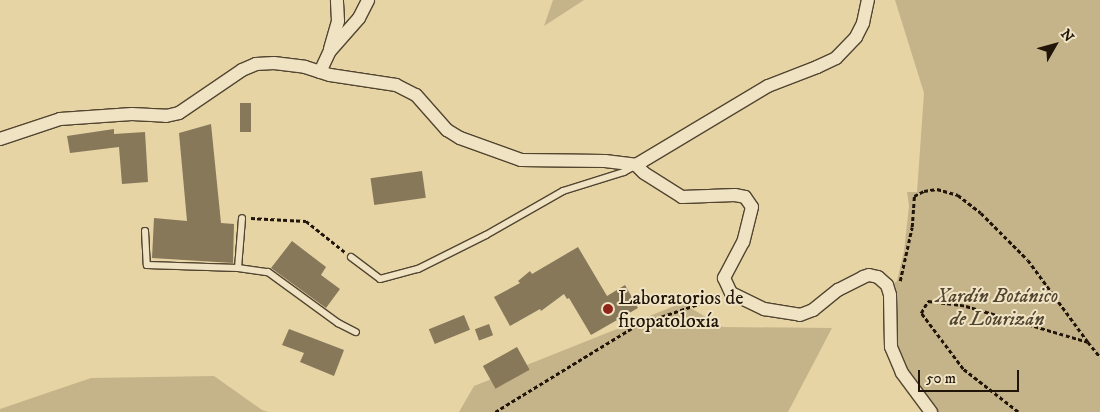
<!DOCTYPE html>
<html>
<head>
<meta charset="utf-8">
<style>
  body { margin:0 }
  #map { position:relative; width:1100px; height:412px; overflow:hidden; background:#e6d4a5; font-family:"IM FELL DW Pica",serif }
  div>[style] { position:absolute }
  [style*='--x'] { left:calc(var(--x)*1px); top:calc(var(--y)*1px); width:calc(var(--w)*1px); rotate:calc(var(--a)*1deg) }
  .green>* { inset:0; background:#c5b48a }
  .building>* { inset:0; background:#87785a; transform-origin:0 0 }
  .path>* { height:2.5px; margin-top:-1.25px; transform-origin:0; background:repeating-linear-gradient(90deg,#211509 0 4px,transparent 0 6.5px) }
  .roads { filter:drop-shadow(1px 0 #524530) drop-shadow(-1px 0 #524530) drop-shadow(0 1px #524530) drop-shadow(0 -1px #524530) }
  .lane>* { height:6px; margin:-3px; padding:0 3px; transform-origin:3px; border-radius:3px; background:#efe3c4 }
  .street>* { height:12px; margin:-6px; padding:0 6px; transform-origin:6px; border-radius:6px; background:#efe3c4 }
  .dots>* { width:14px; height:14px; translate:-50% -50%; box-sizing:border-box; border:2px solid #efe3c4; border-radius:50% }
  span { translate:-50% -50%; white-space:nowrap; text-align:center; line-height:1.15; -webkit-text-stroke:4px #efe3c4; paint-order:stroke }
  .park-label { font-size:20px; color:#524530; font-style:italic }
  .poi-label { font-size:20px; color:#211509 }
  .left { translate:0 -50%; text-align:left }
  .north { position:absolute; left:1030px; top:20px; width:50px; height:50px; -webkit-text-stroke:4px #efe3c4; paint-order:stroke; rotate:52deg; font-size:14px; font-weight:700; line-height:20px; text-align:center; color:#211509 }
  .north::after { content:''; display:block; margin:auto; width:18px; height:22px; background:#211509; clip-path:polygon(50% 0,100% 100%,50% 72%,0 100%) }
  .scale { position:absolute; left:918px; top:370px; width:101px; height:22px; box-sizing:border-box; border:2px solid #211509; border-top:0; padding-left:6px; font-size:15px; line-height:18px; white-space:nowrap; color:#211509; -webkit-text-stroke:4px #efe3c4; paint-order:stroke }
</style>
</head>
<body>
<div id="map">
  <div class="green">
    <i style="clip-path:polygon(553px 0,584px 0,544px 26px)"></i>
    <i style="clip-path:polygon(895px 0,1100px 0,1100px 412px,935px 412px,922px 396px,892px 345px,891px 285px,897px 281px,904px 251px,909px 206px,907px 192px,917px 192px,924px 93px)"></i>
    <i style="clip-path:polygon(682px 303px,723px 327px,832px 328px,788px 412px,459px 412px,474px 386px)"></i>
    <i style="clip-path:polygon(214px 376px,262px 410px,268px 412px,0 412px,0 409px,91px 378px)"></i>
  </div>
  <div class="building">
    <i style="left:251px;top:103px;width:29px;height:11px;rotate:90deg"></i>
    <i style="clip-path:polygon(211px 124px,221px 223px,234px 224px,233px 263px,152px 258px,154px 218px,187px 221px,179px 133px)"></i>
    <i style="clip-path:polygon(114px 129px,114px 134px,145px 132px,148px 182px,122px 184px,119px 147px,70px 153px,67px 136px)"></i>
    <i style="left:422px;top:171px;width:27px;height:52px;rotate:82deg"></i>
    <i style="clip-path:polygon(292px 241px,326px 267px,321px 275px,340px 289px,326px 308px,271px 268px)"></i>
    <i style="clip-path:polygon(578px 247px,607px 296px,625px 285px,638px 308px,591px 335px,569px 298px,567px 299px,564px 294px,541px 311px,540px 309px,510px 326px,494px 297px,520px 283px,518px 281px,530px 271px,532px 274px)"></i>
    <i style="left:464px;top:315px;width:16px;height:38px;rotate:68deg"></i>
    <i style="left:489px;top:324px;width:12px;height:15px;rotate:70deg"></i>
    <i style="clip-path:polygon(289px 329px,344px 350px,334px 376px,300px 362px,304px 353px,282px 345px)"></i>
    <i style="left:517px;top:347px;width:26px;height:39px;rotate:61deg"></i>
  </div>
  <div class="path">
    <i style="--x:251;--y:218;--w:55;--a:3.1"></i>
    <i style="--x:306;--y:221;--w:50;--a:38.5"></i>
    <i style="--x:900;--y:281;--w:55;--a:-77.5"></i>
    <i style="--x:912;--y:227;--w:31;--a:-86"></i>
    <i style="--x:914;--y:196;--w:11;--a:-27"></i>
    <i style="--x:924;--y:191;--w:13;--a:-9"></i>
    <i style="--x:937;--y:189;--w:22;--a:16"></i>
    <i style="--x:958;--y:195;--w:29;--a:38"></i>
    <i style="--x:981;--y:213;--w:66;--a:45"></i>
    <i style="--x:1028;--y:260;--w:102;--a:53.8"></i>
    <i style="--x:495;--y:412;--w:167;--a:-31.5"></i>
    <i style="--x:637;--y:325;--w:87;--a:-18.9"></i>
    <i style="--x:1018;--y:412;--w:70;--a:-142"></i>
    <i style="--x:963;--y:369;--w:70;--a:-126.9"></i>
    <i style="--x:921;--y:313;--w:14;--a:-60"></i>
    <i style="--x:928;--y:301;--w:38;--a:7"></i>
    <i style="--x:966;--y:306;--w:127;--a:16.4"></i>
    <i style="--x:1088;--y:342;--w:19;--a:51"></i>
  </div>
  <div class="roads">
    <div class="lane">
      <i style="--x:145;--y:231;--w:34;--a:87"></i>
      <i style="--x:147;--y:265;--w:91;--a:1.9"></i>
      <i style="--x:238;--y:268;--w:50;--a:-85.4"></i>
      <i style="--x:351;--y:257;--w:36;--a:37"></i>
      <i style="--x:380;--y:279;--w:39;--a:-15"></i>
      <i style="--x:418;--y:269;--w:76;--a:-26.6"></i>
      <i style="--x:486;--y:235;--w:89;--a:-29.7"></i>
      <i style="--x:563;--y:191;--w:64;--a:-17.3"></i>
      <i style="--x:624;--y:172;--w:10;--a:-29"></i>
      <i style="--x:238;--y:268;--w:30;--a:8"></i>
      <i style="--x:268;--y:272;--w:87;--a:36.1"></i>
      <i style="--x:338;--y:323;--w:20;--a:27"></i>
    </div>
    <div class="street">
      <i style="--x:330;--y:49;--w:29;--a:-74"></i>
      <i style="--x:338;--y:21;--w:21;--a:-93"></i>
      <i style="--x:320;--y:72;--w:23;--a:-65"></i>
      <i style="--x:330;--y:51;--w:44;--a:-48.7"></i>
      <i style="--x:359;--y:18;--w:20;--a:-63"></i>
      <i style="--x:0;--y:139;--w:63;--a:-18.4"></i>
      <i style="--x:60;--y:119;--w:72;--a:-4"></i>
      <i style="--x:132;--y:114;--w:34;--a:3"></i>
      <i style="--x:166;--y:116;--w:13;--a:-13"></i>
      <i style="--x:179;--y:113;--w:76;--a:-34.3"></i>
      <i style="--x:242;--y:70;--w:15;--a:-23"></i>
      <i style="--x:256;--y:64;--w:18;--a:-3"></i>
      <i style="--x:274;--y:63;--w:31;--a:7"></i>
      <i style="--x:305;--y:67;--w:26;--a:18"></i>
      <i style="--x:330;--y:75;--w:67;--a:8.6"></i>
      <i style="--x:396;--y:85;--w:22;--a:27"></i>
      <i style="--x:416;--y:95;--w:47;--a:48.5"></i>
      <i style="--x:447;--y:130;--w:15;--a:32"></i>
      <i style="--x:460;--y:138;--w:65;--a:19.8"></i>
      <i style="--x:521;--y:160;--w:84;--a:0.7"></i>
      <i style="--x:605;--y:161;--w:31;--a:7"></i>
      <i style="--x:636;--y:165;--w:154;--a:-30.9"></i>
      <i style="--x:768;--y:86;--w:53;--a:-21.2"></i>
      <i style="--x:817;--y:67;--w:21;--a:-25"></i>
      <i style="--x:836;--y:58;--w:29;--a:-46"></i>
      <i style="--x:856;--y:37;--w:16;--a:-63"></i>
      <i style="--x:863;--y:23;--w:24;--a:-78"></i>
      <i style="--x:636;--y:165;--w:11;--a:45"></i>
      <i style="--x:644;--y:173;--w:45;--a:32.3"></i>
      <i style="--x:682;--y:197;--w:53;--a:-2.2"></i>
      <i style="--x:735;--y:195;--w:10;--a:11"></i>
      <i style="--x:745;--y:197;--w:12;--a:55"></i>
      <i style="--x:752;--y:207;--w:36;--a:104"></i>
      <i style="--x:743;--y:242;--w:41;--a:117.8"></i>
      <i style="--x:724;--y:278;--w:17;--a:65"></i>
      <i style="--x:731;--y:293;--w:37;--a:26"></i>
      <i style="--x:764;--y:309;--w:36;--a:9"></i>
      <i style="--x:800;--y:315;--w:14;--a:-21"></i>
      <i style="--x:813;--y:310;--w:32;--a:-39"></i>
      <i style="--x:838;--y:290;--w:28;--a:-27"></i>
      <i style="--x:863;--y:277;--w:6;--a:-18"></i>
      <i style="--x:869;--y:275;--w:9;--a:13"></i>
      <i style="--x:878;--y:277;--w:12;--a:42"></i>
      <i style="--x:887;--y:285;--w:10;--a:73"></i>
      <i style="--x:890;--y:295;--w:52;--a:88.9"></i>
      <i style="--x:891;--y:347;--w:28;--a:67"></i>
      <i style="--x:902;--y:373;--w:49;--a:53.4"></i>
    </div>
  </div>
  <div class="dots">
    <i style="left:608px;top:309px;background:#8f2418"></i>
  </div>
  <div class="park-label">
    <span style="left:997px;top:308px">Xardín Botánico<br>de Lourizán</span>
  </div>
  <div class="poi-label">
    <span class="left" style="left:618px;top:310px">Laboratorios de<br>fitopatoloxía</span>
  </div>
  <div class="north">N</div>
  <div class="scale">50 m</div>
</div>
</body>
</html>
